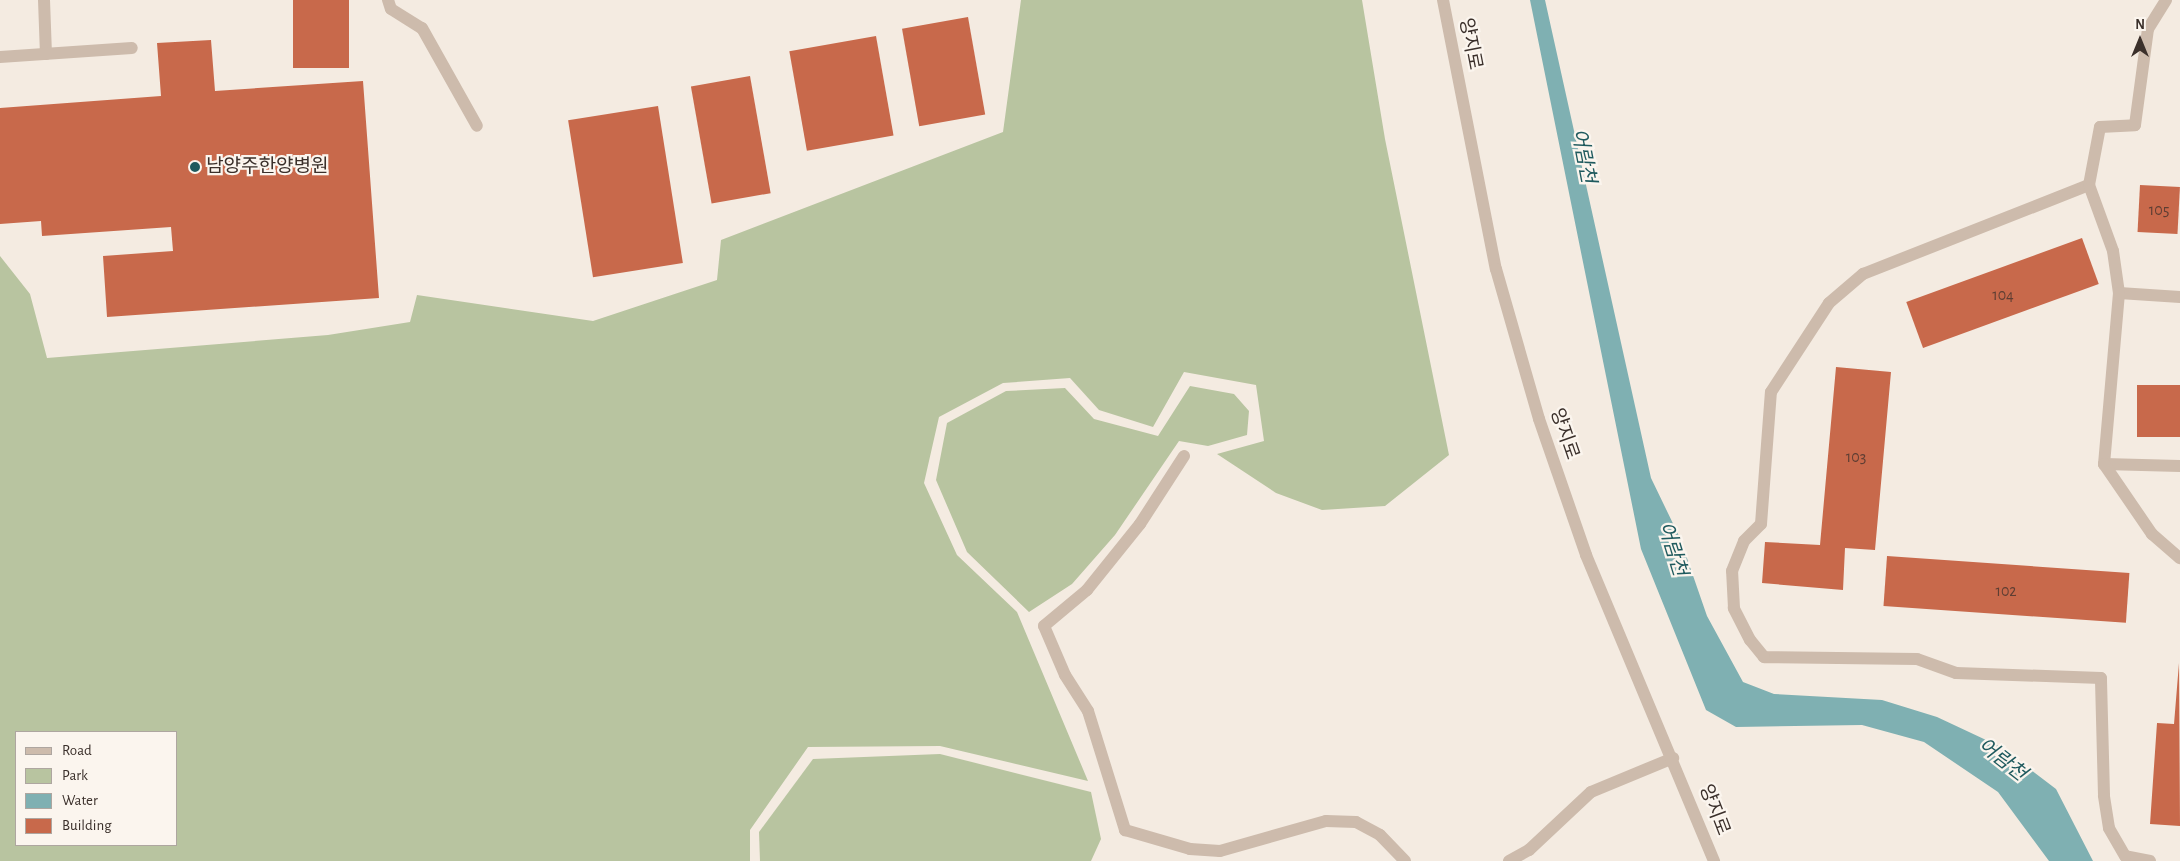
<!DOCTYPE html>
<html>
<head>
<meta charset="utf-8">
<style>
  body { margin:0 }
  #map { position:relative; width:2180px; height:861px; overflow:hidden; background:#f4ebe1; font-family:"Alegreya Sans","Noto Sans KR",sans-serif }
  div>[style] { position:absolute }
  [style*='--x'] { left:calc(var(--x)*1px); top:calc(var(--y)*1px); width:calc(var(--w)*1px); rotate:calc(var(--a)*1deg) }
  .green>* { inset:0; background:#b8c4a0 }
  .water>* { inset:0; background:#7fb0b2 }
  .building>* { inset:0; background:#c8694b; transform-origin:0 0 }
  .service>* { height:12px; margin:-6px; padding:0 6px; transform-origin:6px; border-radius:6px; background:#cdbbac }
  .minor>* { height:12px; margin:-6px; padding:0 6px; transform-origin:6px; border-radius:6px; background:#cdbbac }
  .tertiary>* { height:12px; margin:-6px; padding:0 6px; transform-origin:6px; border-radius:6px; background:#cdbbac }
  .dots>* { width:14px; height:14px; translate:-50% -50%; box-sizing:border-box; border:2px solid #fbf5ee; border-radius:50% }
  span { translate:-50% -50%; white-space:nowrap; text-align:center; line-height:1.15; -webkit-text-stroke:4.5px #fbf5ee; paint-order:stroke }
  .number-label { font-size:16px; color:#5e3e33 }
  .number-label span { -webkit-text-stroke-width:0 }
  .street-label { font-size:19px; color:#3b302b }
  .poi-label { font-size:19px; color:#3b302b }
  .left { translate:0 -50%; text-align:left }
  .water-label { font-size:20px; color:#1f5a5e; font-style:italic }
  .legend { position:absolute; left:15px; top:731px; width:162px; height:115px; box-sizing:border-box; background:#fbf5ee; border:1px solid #aea6a0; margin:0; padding:6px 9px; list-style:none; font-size:15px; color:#3b302b }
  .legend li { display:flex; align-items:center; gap:10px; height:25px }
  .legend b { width:25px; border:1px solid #aea6a0 }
  .north { position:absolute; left:2115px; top:15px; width:50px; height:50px; -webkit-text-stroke:4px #fbf5ee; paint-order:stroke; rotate:0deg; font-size:14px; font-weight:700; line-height:20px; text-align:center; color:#3b302b }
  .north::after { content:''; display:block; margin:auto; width:18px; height:22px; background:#3b302b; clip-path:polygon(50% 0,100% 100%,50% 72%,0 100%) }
</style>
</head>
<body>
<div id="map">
  <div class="green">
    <i style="clip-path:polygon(evenodd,1021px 0,1362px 0,1385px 139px,1449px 455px,1385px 506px,1322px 510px,1276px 493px,1217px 454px,1264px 441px,1256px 385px,1184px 372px,1153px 427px,1099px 410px,1070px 378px,1003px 383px,939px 417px,924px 483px,957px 555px,1017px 612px,1088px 781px,940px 746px,808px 747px,750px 830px,750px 861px,0 861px,0 256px,30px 294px,47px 358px,328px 335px,410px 322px,417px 295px,593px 321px,717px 280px,721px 240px,1003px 132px,1021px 0,176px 732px,176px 845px,16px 845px,16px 732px,176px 732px)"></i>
    <i style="clip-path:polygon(1190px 386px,1234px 394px,1249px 411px,1247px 435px,1208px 446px,1179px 441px,1115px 535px,1072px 584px,1029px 612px,967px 552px,936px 480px,947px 423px,1006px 391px,1065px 388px,1094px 419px,1158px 436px)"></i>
    <i style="clip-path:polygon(940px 754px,1091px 792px,1101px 839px,1091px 861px,760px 861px,759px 832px,813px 759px)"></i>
  </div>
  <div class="water">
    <i style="clip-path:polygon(1530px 0,1545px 0,1651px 478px,1680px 538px,1707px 616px,1743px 682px,1774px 694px,1882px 700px,1937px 717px,2001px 747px,2056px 789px,2093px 861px,2049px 861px,1998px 792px,1924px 742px,1862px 725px,1736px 727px,1706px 710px,1641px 549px)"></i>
  </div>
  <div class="building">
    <i style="left:293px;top:0;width:56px;height:68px"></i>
    <i style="left:968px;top:17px;width:99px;height:67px;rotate:80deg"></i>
    <i style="left:876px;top:36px;width:101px;height:88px;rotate:80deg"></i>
    <i style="clip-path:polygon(211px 40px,215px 91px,363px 81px,379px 298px,107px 317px,103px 256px,173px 251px,171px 227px,42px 236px,41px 221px,0 224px,0 108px,161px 96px,157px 43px)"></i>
    <i style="left:750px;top:76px;width:119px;height:60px;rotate:80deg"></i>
    <i style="left:658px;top:106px;width:159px;height:91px;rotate:81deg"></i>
    <i style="left:2140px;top:185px;width:40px;height:47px;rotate:3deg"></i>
    <i style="left:2082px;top:238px;width:49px;height:187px;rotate:70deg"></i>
    <i style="clip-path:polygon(1836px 367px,1891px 372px,1875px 550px,1845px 548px,1843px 590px,1762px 583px,1765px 542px,1820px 545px)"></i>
    <i style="left:2137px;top:385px;width:43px;height:52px"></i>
    <i style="left:1887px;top:556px;width:243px;height:50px;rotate:4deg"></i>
    <i style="clip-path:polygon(2179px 663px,2180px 826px,2150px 824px,2157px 723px,2174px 724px)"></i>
  </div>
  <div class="service">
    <i style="--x:44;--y:0;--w:54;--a:87.9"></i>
    <i style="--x:0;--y:57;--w:132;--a:-3.9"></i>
    <i style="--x:2089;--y:185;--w:70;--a:70"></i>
    <i style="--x:2113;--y:251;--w:42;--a:81.9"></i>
    <i style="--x:2180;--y:297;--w:61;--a:-176.2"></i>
    <i style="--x:2119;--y:293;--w:172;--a:95"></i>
    <i style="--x:2104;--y:464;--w:76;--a:1.5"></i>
    <i style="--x:2104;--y:464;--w:85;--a:55.6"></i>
    <i style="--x:2152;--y:534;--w:37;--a:41"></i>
    <i style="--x:2150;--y:861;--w:25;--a:-169"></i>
    <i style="--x:2125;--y:856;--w:32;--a:-120"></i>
    <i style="--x:2109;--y:828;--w:33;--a:-99"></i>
    <i style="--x:2104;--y:795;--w:117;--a:-91.5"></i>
    <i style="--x:2101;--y:678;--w:145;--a:-178"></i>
    <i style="--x:1956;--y:673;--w:41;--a:-160.3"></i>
    <i style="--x:1917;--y:659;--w:153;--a:-179.3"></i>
    <i style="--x:1764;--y:657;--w:22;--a:-129"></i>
    <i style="--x:1750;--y:640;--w:36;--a:-117"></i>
    <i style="--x:1734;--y:608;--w:37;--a:-93"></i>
    <i style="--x:1732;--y:571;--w:32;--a:-68"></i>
    <i style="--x:1744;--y:541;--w:24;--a:-45"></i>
    <i style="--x:1761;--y:524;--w:132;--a:-85.7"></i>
    <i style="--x:1771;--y:392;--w:106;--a:-56.9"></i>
    <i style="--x:1829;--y:303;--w:45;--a:-40.5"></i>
    <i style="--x:1863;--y:274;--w:243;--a:-21.5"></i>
    <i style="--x:2089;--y:185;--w:59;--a:-79.3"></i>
    <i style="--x:2100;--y:127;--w:35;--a:-3"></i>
    <i style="--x:2135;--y:125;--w:97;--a:-82.3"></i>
    <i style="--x:2148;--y:29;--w:34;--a:-58"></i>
  </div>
  <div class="minor">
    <i style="--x:388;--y:0;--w:9;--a:72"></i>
    <i style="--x:391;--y:9;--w:36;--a:32"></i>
    <i style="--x:422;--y:28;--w:112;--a:60.7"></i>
    <i style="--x:1184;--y:456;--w:81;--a:122.9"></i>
    <i style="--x:1140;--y:524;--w:85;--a:128.8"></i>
    <i style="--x:1087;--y:590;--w:56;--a:140.1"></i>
    <i style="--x:1044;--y:626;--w:53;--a:66.8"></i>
    <i style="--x:1065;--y:675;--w:43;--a:57.4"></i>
    <i style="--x:1088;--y:711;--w:125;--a:72.7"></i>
    <i style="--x:1125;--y:830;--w:68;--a:16.3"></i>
    <i style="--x:1190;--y:849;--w:30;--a:4"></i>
    <i style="--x:1220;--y:851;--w:110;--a:-15.8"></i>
    <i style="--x:1326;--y:821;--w:30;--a:2"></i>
    <i style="--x:1356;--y:822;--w:27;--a:28"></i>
    <i style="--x:1380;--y:835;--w:36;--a:46"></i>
    <i style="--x:1509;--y:861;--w:23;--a:-29"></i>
    <i style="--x:1529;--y:850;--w:85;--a:-43.1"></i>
    <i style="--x:1591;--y:792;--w:89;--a:-22.5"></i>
  </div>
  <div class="tertiary">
    <i style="--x:1443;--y:0;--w:274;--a:78.9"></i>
    <i style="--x:1496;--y:269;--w:156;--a:74"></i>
    <i style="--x:1539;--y:419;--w:144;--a:70.9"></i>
    <i style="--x:1586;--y:555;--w:332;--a:67.3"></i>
  </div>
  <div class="dots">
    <i style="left:195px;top:167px;background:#1f5a5e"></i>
  </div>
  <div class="number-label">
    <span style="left:2159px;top:210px">105</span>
    <span style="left:2003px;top:295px">104</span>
    <span style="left:1856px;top:457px">103</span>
    <span style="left:2006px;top:591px">102</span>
  </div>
  <div class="street-label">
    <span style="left:1470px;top:44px;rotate:79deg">양지로</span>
    <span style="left:1564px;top:434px;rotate:71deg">양지로</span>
    <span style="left:1714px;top:810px;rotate:69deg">양지로</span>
  </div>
  <div class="poi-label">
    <span class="left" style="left:206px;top:167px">남양주한양병원</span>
  </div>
  <div class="water-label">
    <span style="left:1583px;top:156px;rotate:79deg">어람천</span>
    <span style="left:1672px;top:549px;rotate:73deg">어람천</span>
    <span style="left:2002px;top:760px;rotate:38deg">어람천</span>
  </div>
  <ul class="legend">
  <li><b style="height:6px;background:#cdbbac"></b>Road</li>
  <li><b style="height:14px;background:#b8c4a0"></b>Park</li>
  <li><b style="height:14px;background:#7fb0b2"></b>Water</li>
  <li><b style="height:14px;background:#c8694b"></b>Building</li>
  </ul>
  <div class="north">N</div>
</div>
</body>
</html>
